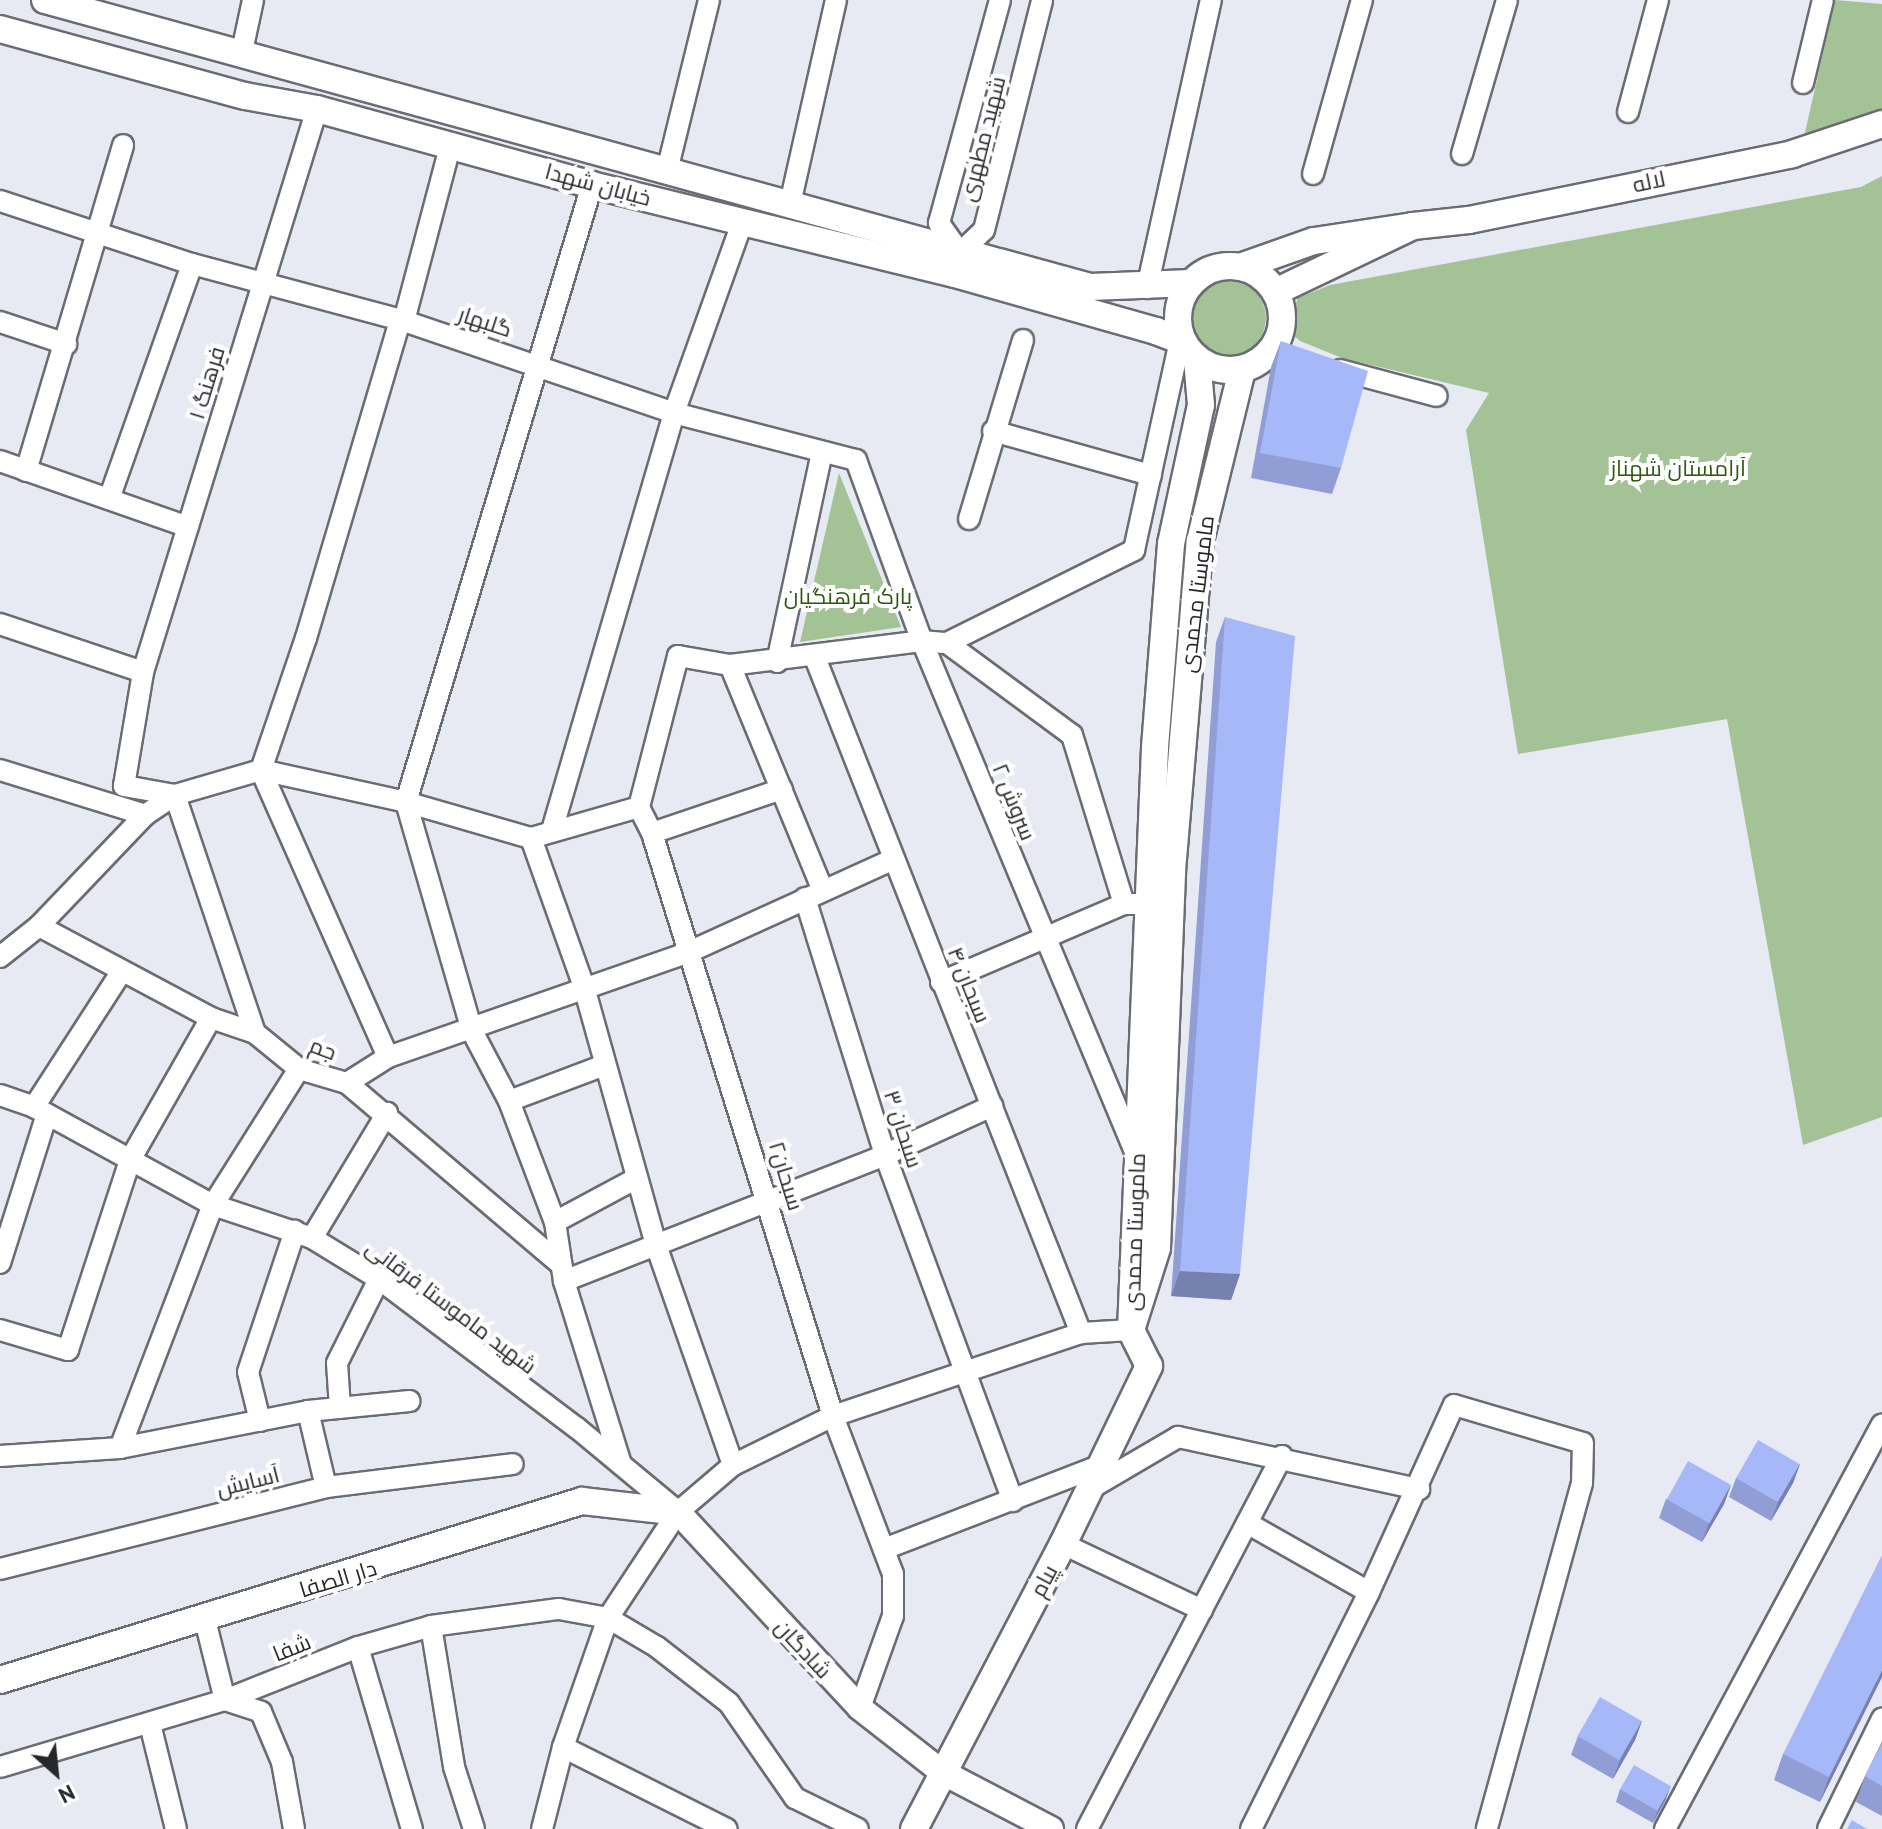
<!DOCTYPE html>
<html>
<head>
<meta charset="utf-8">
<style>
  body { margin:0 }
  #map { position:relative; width:1882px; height:1829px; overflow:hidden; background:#e7eaf3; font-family:"PT Sans",Cairo,sans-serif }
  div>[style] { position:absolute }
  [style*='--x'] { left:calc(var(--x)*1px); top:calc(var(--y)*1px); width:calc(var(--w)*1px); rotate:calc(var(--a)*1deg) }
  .green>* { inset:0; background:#a3c296 }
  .round { border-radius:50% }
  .roads { filter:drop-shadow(2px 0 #6a6c74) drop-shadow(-2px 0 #6a6c74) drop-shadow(0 2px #6a6c74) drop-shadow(0 -2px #6a6c74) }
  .minor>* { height:20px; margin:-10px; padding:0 10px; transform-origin:10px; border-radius:10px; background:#fff }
  .tertiary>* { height:24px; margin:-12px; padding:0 12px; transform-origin:12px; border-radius:12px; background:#fff }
  .secondary>* { height:26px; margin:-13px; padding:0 13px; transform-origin:13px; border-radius:13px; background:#fff }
  .secondary>.ring { margin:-13px; padding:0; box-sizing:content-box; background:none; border:26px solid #fff; border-radius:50% }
  .wall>* { inset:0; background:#909ed5 }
  .shaded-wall>* { inset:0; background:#7581ae }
  .building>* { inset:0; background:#a7b8f8; transform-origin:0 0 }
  span { translate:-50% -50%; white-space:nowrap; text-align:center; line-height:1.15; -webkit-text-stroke:8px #fff; paint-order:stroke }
  .street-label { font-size:22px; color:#26272a }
  .park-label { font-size:22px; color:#2b5a0c }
  .north { position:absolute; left:16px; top:1733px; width:80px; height:80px; -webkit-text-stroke:6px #fff; paint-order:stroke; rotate:153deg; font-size:22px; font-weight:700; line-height:32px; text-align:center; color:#26272a }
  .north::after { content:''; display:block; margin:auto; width:28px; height:36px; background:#26272a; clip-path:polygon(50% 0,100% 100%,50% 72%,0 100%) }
</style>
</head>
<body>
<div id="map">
  <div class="green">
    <i style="clip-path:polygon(1835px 0,1882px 4px,1882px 115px,1804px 137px)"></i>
    <i style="clip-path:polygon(1882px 176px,1882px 1117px,1803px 1145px,1727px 719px,1518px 754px,1466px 430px,1489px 393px,1342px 358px,1300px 341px,1291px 333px,1289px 321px,1298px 298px,1330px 285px,1861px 187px)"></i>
    <i class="round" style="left:1192px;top:281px;width:74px;height:74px"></i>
    <i style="clip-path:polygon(839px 473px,901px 627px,800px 642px)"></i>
  </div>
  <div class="roads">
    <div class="minor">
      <i style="--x:241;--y:56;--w:57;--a:-77.9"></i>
      <i style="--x:1803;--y:83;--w:85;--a:-76.5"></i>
      <i style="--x:1628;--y:112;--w:116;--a:-75"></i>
      <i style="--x:1462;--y:154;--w:160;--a:-73.7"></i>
      <i style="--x:667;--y:171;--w:176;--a:-76.2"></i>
      <i style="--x:1313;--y:174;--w:181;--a:-74.3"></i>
      <i style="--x:592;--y:185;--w:644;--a:106.78"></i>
      <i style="--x:406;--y:802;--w:238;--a:73.9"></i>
      <i style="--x:472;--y:1031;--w:79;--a:62.1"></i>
      <i style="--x:509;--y:1101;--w:129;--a:69.2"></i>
      <i style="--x:555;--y:1222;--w:60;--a:81.3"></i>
      <i style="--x:564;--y:1281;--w:192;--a:72.7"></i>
      <i style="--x:0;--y:201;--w:202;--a:18.2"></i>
      <i style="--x:192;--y:264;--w:220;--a:15"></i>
      <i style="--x:404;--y:321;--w:285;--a:18.8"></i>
      <i style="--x:674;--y:413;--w:188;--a:14.5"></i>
      <i style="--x:856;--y:460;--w:193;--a:70"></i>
      <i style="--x:922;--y:641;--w:556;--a:67.36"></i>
      <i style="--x:790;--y:204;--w:209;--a:-77.3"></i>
      <i style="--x:960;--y:253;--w:33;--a:-44"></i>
      <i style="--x:984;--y:230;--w:237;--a:-75.8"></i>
      <i style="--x:960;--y:253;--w:37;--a:-125"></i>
      <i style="--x:939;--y:223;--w:231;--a:-74.7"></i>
      <i style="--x:1147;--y:288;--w:295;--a:-77.5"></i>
      <i style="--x:404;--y:321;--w:184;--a:-75.2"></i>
      <i style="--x:0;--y:322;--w:70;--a:18.4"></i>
      <i style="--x:1340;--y:370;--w:100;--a:15"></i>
      <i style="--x:993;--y:431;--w:164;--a:15.6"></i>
      <i style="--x:0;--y:461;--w:199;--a:19.3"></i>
      <i style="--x:26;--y:471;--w:340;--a:-73.4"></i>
      <i style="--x:109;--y:499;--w:249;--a:-70.5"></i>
      <i style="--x:969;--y:519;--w:187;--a:-73.2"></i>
      <i style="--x:0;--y:624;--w:151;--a:18.6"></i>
      <i style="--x:947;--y:643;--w:209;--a:-26.4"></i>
      <i style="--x:1134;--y:550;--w:215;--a:-77.6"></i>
      <i style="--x:814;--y:655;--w:729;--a:68.51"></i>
      <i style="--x:777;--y:662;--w:215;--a:-77.9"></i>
      <i style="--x:730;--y:665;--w:241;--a:67.6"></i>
      <i style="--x:0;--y:770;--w:152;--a:17.2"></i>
      <i style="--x:553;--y:827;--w:431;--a:-73.7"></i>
      <i style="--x:674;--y:413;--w:202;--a:-70.3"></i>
      <i style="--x:652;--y:833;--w:137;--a:-18.7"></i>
      <i style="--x:531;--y:838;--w:158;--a:70.4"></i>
      <i style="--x:584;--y:987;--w:268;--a:74.4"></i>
      <i style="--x:656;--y:1245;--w:233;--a:70.7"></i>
      <i style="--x:805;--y:898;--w:269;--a:72.7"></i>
      <i style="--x:885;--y:1155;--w:369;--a:69.7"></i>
      <i style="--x:39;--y:926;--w:195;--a:28.1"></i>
      <i style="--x:211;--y:1018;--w:46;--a:18.8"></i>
      <i style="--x:255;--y:1033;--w:57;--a:39.3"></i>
      <i style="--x:299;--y:1069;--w:50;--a:16.3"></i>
      <i style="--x:347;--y:1083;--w:278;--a:40.3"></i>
      <i style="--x:0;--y:957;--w:50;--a:-38.5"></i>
      <i style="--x:39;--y:926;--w:153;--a:-46.3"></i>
      <i style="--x:145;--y:815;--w:36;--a:-34"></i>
      <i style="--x:175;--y:795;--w:90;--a:-16.2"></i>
      <i style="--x:261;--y:770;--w:148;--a:12.4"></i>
      <i style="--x:406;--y:802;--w:130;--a:16.1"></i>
      <i style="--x:531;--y:838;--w:112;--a:-16"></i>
      <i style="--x:941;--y:982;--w:199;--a:-23.1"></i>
      <i style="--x:1124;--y:904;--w:14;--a:0"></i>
      <i style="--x:255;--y:1033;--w:251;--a:-108.6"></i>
      <i style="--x:175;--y:795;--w:52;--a:-170"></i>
      <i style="--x:124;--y:786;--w:116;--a:-80.5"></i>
      <i style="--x:143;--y:672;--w:589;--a:-72.83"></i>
      <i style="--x:388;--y:1057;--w:314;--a:-113.9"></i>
      <i style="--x:261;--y:770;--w:139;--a:-71.2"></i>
      <i style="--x:306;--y:638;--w:332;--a:-73.5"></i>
      <i style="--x:347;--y:1083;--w:49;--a:-32.4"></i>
      <i style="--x:388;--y:1057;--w:319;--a:-19.2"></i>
      <i style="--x:689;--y:952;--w:225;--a:-24.4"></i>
      <i style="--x:0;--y:1095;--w:36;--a:19"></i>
      <i style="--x:34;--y:1107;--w:204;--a:28.7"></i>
      <i style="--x:213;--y:1205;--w:104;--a:18.4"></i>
      <i style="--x:312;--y:1238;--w:79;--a:31.5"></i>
      <i style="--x:379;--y:1279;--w:248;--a:37"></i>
      <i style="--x:577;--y:1428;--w:131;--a:39.7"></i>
      <i style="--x:509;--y:1101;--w:99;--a:-20.6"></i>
      <i style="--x:34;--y:1107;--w:162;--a:-57.1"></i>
      <i style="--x:555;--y:1222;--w:93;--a:-28.2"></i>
      <i style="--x:312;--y:1238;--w:146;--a:-59"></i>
      <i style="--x:0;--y:1263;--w:156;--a:-72.5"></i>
      <i style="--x:564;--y:1281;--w:345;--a:-21.4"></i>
      <i style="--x:885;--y:1155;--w:118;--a:-24.6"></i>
      <i style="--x:0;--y:1330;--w:71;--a:16.4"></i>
      <i style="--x:68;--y:1350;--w:200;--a:-71.9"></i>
      <i style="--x:130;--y:1160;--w:163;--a:-60.3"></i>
      <i style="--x:340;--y:1408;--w:45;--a:-93.8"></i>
      <i style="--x:337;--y:1363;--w:94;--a:-63.4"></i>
      <i style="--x:308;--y:1411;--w:78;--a:76.7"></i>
      <i style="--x:260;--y:1421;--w:50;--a:-103.8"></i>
      <i style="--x:248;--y:1372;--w:149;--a:-71.6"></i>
      <i style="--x:120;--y:1448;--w:260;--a:-69.1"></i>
      <i style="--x:213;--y:1205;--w:161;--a:-57.7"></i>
      <i style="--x:0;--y:1456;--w:120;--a:-3.8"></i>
      <i style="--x:120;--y:1448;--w:192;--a:-11.1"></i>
      <i style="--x:308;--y:1411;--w:102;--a:-5.6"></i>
      <i style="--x:1086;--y:1491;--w:107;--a:-30.4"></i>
      <i style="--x:1178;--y:1437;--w:247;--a:12.2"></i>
      <i style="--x:1247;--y:1523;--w:140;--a:29.5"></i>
      <i style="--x:1063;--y:1544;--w:154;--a:25.4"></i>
      <i style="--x:884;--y:1549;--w:227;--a:-21.1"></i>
      <i style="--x:0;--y:1569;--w:336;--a:-14.1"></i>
      <i style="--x:326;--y:1487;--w:188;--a:-7"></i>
      <i style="--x:205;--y:1620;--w:82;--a:76"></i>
      <i style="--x:225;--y:1700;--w:38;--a:18"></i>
      <i style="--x:261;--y:1712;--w:54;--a:67.2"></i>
      <i style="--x:282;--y:1762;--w:68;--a:79.8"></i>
      <i style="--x:431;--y:1626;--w:143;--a:80.7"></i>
      <i style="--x:454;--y:1767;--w:65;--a:72.1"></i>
      <i style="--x:358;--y:1647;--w:190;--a:73.5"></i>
      <i style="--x:860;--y:1708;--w:98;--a:-70.3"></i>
      <i style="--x:893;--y:1616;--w:42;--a:-90"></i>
      <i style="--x:893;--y:1574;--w:169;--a:-110.8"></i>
      <i style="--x:833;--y:1416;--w:610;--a:-107.25"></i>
      <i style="--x:652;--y:833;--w:29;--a:-117"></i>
      <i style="--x:639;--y:807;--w:156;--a:-75.5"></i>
      <i style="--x:678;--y:656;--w:53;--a:9.8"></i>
      <i style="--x:730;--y:665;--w:193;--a:-7.1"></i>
      <i style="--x:922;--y:641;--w:25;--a:5"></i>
      <i style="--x:947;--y:643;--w:155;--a:36.4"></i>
      <i style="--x:1072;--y:735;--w:177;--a:72.9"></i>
      <i style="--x:150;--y:1724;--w:108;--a:76.1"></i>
      <i style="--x:563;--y:1747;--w:183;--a:26.6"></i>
      <i style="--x:0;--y:1767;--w:235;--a:-16.6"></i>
      <i style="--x:225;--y:1700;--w:143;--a:-21.7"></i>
      <i style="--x:358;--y:1647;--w:76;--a:-16"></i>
      <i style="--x:431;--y:1626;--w:129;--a:-7.6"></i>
      <i style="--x:559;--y:1609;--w:50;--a:10.4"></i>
      <i style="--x:608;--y:1618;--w:57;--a:30.6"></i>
      <i style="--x:657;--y:1647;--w:91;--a:37.9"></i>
      <i style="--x:729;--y:1703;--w:116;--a:55.2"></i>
      <i style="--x:795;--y:1798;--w:70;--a:26.2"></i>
      <i style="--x:542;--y:1829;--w:85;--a:-75.6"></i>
      <i style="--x:563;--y:1747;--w:137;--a:-70.8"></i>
      <i style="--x:608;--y:1618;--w:127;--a:-56.6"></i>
      <i style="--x:678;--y:1512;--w:72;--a:-40.5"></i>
      <i style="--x:733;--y:1465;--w:111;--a:-26.1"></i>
      <i style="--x:833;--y:1416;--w:262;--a:-18.5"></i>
      <i style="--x:1081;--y:1333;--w:50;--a:-3.4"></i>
      <i style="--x:1087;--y:1829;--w:421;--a:-62.4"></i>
      <i style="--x:1251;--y:1829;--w:265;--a:-63.5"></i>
      <i style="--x:1369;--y:1592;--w:205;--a:-65.6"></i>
      <i style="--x:1454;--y:1405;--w:134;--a:16.4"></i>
      <i style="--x:1583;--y:1443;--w:40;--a:91.4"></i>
      <i style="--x:1582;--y:1483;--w:359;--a:105.4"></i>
      <i style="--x:1665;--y:1829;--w:459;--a:-61.8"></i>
      <i style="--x:1828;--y:1829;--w:123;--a:-63.9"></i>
    </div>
    <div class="tertiary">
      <i style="--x:678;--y:1512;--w:267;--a:47.1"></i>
      <i style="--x:860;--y:1708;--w:104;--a:38"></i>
      <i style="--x:942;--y:1772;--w:123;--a:27.6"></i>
    </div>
    <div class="secondary">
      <i style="--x:45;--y:0;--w:1084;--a:15.36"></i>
      <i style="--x:1090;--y:287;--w:101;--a:-2.3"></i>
      <i style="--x:0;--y:29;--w:254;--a:15.3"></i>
      <i style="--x:245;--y:96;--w:73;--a:10.2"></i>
      <i style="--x:317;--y:109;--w:285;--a:15.4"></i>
      <i style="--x:592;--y:185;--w:374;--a:13.8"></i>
      <i style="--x:955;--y:274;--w:209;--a:15.8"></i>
      <i style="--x:1156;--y:331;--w:26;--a:21"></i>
      <i style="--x:1180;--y:340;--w:15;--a:53"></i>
      <i style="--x:1413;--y:226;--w:56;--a:-6.1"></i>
      <i style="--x:1469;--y:220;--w:330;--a:-11.5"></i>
      <i style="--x:1792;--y:154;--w:95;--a:-18.4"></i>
      <i class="ring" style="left:1178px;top:266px;width:78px;height:78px"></i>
      <i style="--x:1240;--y:267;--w:78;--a:-19.4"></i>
      <i style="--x:1314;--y:241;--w:100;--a:-8.6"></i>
      <i style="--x:1413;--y:226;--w:153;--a:154.4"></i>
      <i style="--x:1197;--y:359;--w:46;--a:85"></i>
      <i style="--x:1201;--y:405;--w:142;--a:102.2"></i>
      <i style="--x:1171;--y:544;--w:205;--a:94.5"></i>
      <i style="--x:1155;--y:748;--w:582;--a:92.36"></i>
      <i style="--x:1131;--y:1330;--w:86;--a:-72.4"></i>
      <i style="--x:1157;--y:1248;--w:377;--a:-87.7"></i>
      <i style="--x:1172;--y:871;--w:331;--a:-85.2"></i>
      <i style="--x:1200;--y:541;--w:176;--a:-76.2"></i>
      <i style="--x:0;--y:1680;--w:609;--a:-17.1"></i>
      <i style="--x:582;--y:1501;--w:97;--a:6.5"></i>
      <i style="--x:914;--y:1829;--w:322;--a:-62.4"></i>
      <i style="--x:1063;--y:1544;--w:198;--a:-64.2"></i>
      <i style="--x:1149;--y:1366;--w:40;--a:-116.6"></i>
    </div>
  </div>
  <div class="wall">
    <i style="clip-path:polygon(1281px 341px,1341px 468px,1332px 494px,1251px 478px,1271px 367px)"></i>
    <i style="clip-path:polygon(1225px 617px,1240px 1274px,1231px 1300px,1171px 1296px,1216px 642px)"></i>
    <i style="clip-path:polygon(1800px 1464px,1793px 1483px,1771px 1521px,1729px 1497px,1736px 1478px)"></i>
    <i style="clip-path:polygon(1731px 1485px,1724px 1504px,1702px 1542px,1659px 1518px,1666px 1499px)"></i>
    <i style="clip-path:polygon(1882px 1677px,1820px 1802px,1774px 1780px,1783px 1754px)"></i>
    <i style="clip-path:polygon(1642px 1721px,1635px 1740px,1613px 1779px,1571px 1755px,1578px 1736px)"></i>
    <i style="clip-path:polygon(1882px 1743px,1882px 1816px,1856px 1802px,1865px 1776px)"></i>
    <i style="clip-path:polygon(1620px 1789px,1666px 1799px,1653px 1823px,1616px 1802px)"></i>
  </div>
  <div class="shaded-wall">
    <i style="clip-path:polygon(1180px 1271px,1240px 1274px,1231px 1300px,1171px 1296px)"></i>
    <i style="clip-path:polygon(1800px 1464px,1793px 1483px,1771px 1521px,1778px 1502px)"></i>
    <i style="clip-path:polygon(1731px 1485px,1724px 1504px,1702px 1542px,1709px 1523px)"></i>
    <i style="clip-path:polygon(1882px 1670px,1882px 1677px,1820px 1802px,1829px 1777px)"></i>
    <i style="clip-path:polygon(1642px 1721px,1635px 1740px,1613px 1779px,1620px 1760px)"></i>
    <i style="clip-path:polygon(1671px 1786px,1666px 1799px,1653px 1823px,1658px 1810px)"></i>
  </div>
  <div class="building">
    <i style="clip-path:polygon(1281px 341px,1368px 371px,1341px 468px,1260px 453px)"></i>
    <i style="clip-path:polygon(1225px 617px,1295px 636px,1240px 1274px,1180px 1271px)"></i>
    <i style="left:1758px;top:1440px;width:48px;height:44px;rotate:30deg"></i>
    <i style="left:1688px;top:1461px;width:49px;height:44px;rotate:29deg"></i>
    <i style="clip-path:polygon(1882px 1555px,1882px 1670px,1829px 1777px,1783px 1754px)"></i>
    <i style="left:1600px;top:1697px;width:48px;height:45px;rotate:30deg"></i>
    <i style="clip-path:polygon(1882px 1743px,1882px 1786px,1865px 1776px)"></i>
    <i style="left:1634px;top:1765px;width:43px;height:28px;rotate:30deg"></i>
    <i style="clip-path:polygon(1852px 1820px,1867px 1829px,1847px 1829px)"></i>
  </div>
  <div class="street-label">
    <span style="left:983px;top:139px;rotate:-76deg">شهید مطهری</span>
    <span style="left:1649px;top:182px;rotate:-12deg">لاله</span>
    <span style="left:598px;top:185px;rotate:15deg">خیابان شهدا</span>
    <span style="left:485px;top:322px;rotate:18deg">گلبهار</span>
    <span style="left:207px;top:383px;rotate:-73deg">فرهنگ ۱</span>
    <span style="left:1197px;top:594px;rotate:-83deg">ماموستا محمدی</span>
    <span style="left:1014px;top:802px;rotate:68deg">سروش ۲</span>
    <span style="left:969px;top:985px;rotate:68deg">سبحان ۴</span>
    <span style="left:323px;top:1049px;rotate:21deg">جم</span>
    <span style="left:903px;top:1129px;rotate:72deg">سبحان ۳</span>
    <span style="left:786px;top:1176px;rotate:73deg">سبحان۲</span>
    <span style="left:1135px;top:1232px;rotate:-88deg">ماموستا محمدی</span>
    <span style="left:451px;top:1307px;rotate:37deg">شهید ماموستا فرقانی</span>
    <span style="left:248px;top:1482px;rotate:-14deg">آسایش</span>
    <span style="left:338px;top:1579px;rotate:-17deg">دار الصفا</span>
    <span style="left:1044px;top:1581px;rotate:-62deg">پیام</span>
    <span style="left:292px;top:1648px;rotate:-22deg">شفا</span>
    <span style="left:803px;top:1649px;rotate:47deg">شادگان</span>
  </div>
  <div class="park-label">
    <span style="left:1678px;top:469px">آرامستان شهناز</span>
    <span style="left:848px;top:597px">پارک فرهنگیان</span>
  </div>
  <div class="north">N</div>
</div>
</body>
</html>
